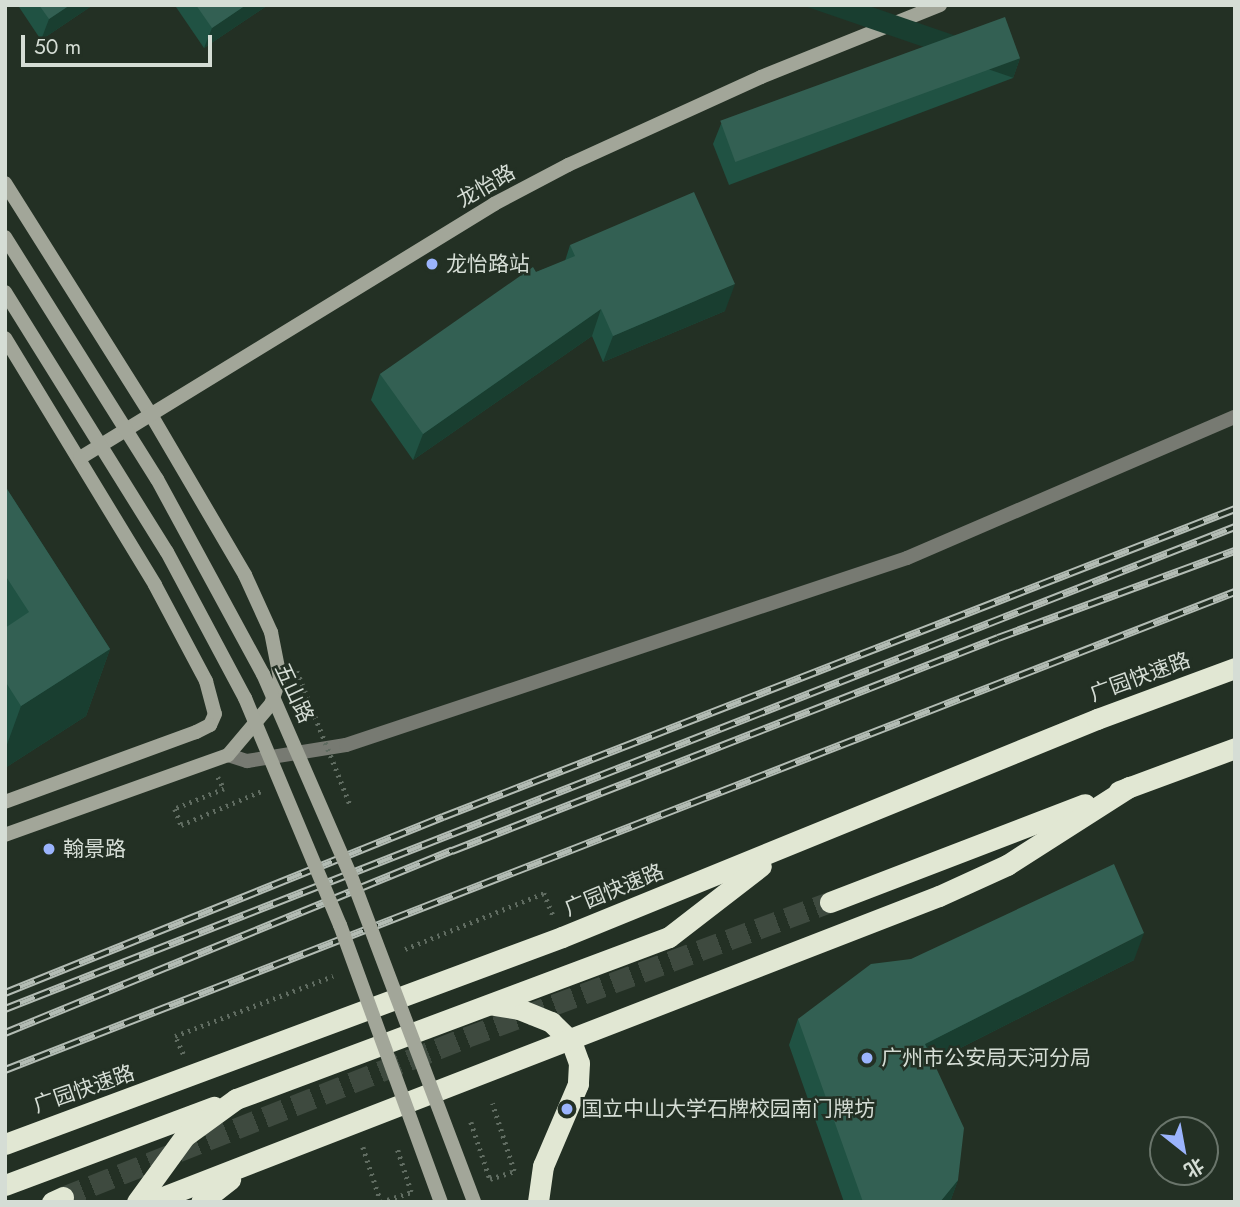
<!DOCTYPE html>
<html>
<head>
<meta charset="utf-8">
<style>
  body { margin:0 }
  #map { position:relative; width:1240px; height:1207px; overflow:hidden; background:#233024; font-family:Jost,"Noto Sans SC",sans-serif }
  div>[style] { position:absolute }
  [style*='--x'] { left:calc(var(--x)*1px); top:calc(var(--y)*1px); width:calc(var(--w)*1px); rotate:calc(var(--a)*1deg) }
  .highway-tunnel>* { height:21px; margin-top:-10.5px; transform-origin:0; background:repeating-linear-gradient(90deg,#3e4a3f 0 21px,transparent 0 31px) }
  .path>* { height:4.5px; margin-top:-2.25px; transform-origin:0; background:repeating-linear-gradient(90deg,#606c61 0 2px,transparent 0 7px) }
  .lane>* { height:14px; margin:-7px; padding:0 7px; transform-origin:7px; border-radius:7px; background:#777a72 }
  .secondary>* { height:14px; margin:-7px; padding:0 7px; transform-origin:7px; border-radius:7px; background:#a2a699 }
  .highway>* { height:21px; margin:-10.5px; padding:0 10.5px; transform-origin:10.5px; border-radius:10.5px; background:#e1e7d3 }
  .rail>* { height:8px; margin-top:-4px; transform-origin:0; background:repeating-linear-gradient(90deg,#233024 0 16px,#b3bcb4 0 32px); box-sizing:border-box; border-block:2px solid #b3bcb4 }
  .path-bridge>* { height:4.5px; margin-top:-2.25px; transform-origin:0; background:repeating-linear-gradient(90deg,#606c61 0 2px,transparent 0 7px) }
  .secondary-bridge>* { height:14px; margin:-7px; padding:0 7px; transform-origin:7px; border-radius:7px; background:#a2a699 }
  .wall>* { inset:0; background:#205243 }
  .shaded-wall>* { inset:0; background:#193e30; transform-origin:0 0 }
  .building>* { inset:0; background:#336053; transform-origin:0 0 }
  .dots>* { width:19px; height:19px; translate:-50% -50%; box-sizing:border-box; border:4px solid #233024; border-radius:50% }
  span { translate:-50% -50%; white-space:nowrap; text-align:center; line-height:1.15; -webkit-text-stroke:5px #233024; paint-order:stroke }
  .street-label { font-size:21px; color:#d5ddd5 }
  .poi-label { font-size:21px; color:#d5ddd5 }
  .left { translate:0 -50%; text-align:left }
  .frame { position:absolute; inset:0; border:7px solid #d5ddd5; pointer-events:none }
  .north { position:absolute; left:1149px; top:1116px; width:70px; height:70px; box-sizing:border-box; background:#233024; border:2px solid #6a756b; border-radius:50%; rotate:149deg; font-size:19px; font-weight:700; line-height:28px; text-align:center; color:#d5ddd5 }
  .north::after { content:''; display:block; margin:auto; width:24px; height:32px; background:#9bb4fd; clip-path:polygon(50% 0,100% 100%,50% 72%,0 100%) }
  .scale { position:absolute; left:21px; top:35px; width:191px; height:32px; box-sizing:border-box; border:4px solid #d5ddd5; border-top:0; padding-left:9px; font-size:21px; line-height:24px; white-space:nowrap; color:#d5ddd5; -webkit-text-stroke:5px #233024; paint-order:stroke }
</style>
</head>
<body>
<div id="map">
  <div class="highway-tunnel">
    <i style="--x:63;--y:1197;--w:435;--a:-21.6"></i>
    <i style="--x:467;--y:1037;--w:387;--a:-20.4"></i>
  </div>
  <div class="path">
    <i style="--x:218;--y:777;--w:13;--a:63"></i>
    <i style="--x:224;--y:789;--w:53;--a:157.8"></i>
    <i style="--x:175;--y:809;--w:17;--a:69"></i>
    <i style="--x:181;--y:825;--w:90;--a:-22.9"></i>
    <i style="--x:405;--y:949;--w:150;--a:-21.9"></i>
    <i style="--x:544;--y:893;--w:27;--a:68"></i>
    <i style="--x:183;--y:1054;--w:20;--a:-114"></i>
    <i style="--x:175;--y:1036;--w:169;--a:-20.8"></i>
    <i style="--x:471;--y:1122;--w:60;--a:71.6"></i>
    <i style="--x:490;--y:1179;--w:25;--a:-18"></i>
    <i style="--x:514;--y:1171;--w:71;--a:-107.9"></i>
    <i style="--x:363;--y:1147;--w:58;--a:71.9"></i>
    <i style="--x:381;--y:1202;--w:32;--a:-18"></i>
    <i style="--x:411;--y:1192;--w:45;--a:-108"></i>
  </div>
  <div class="lane">
    <i style="--x:228;--y:755;--w:20;--a:18"></i>
    <i style="--x:247;--y:761;--w:100;--a:-9.2"></i>
    <i style="--x:346;--y:745;--w:591;--a:-18.43"></i>
    <i style="--x:907;--y:558;--w:357;--a:-23.3"></i>
  </div>
  <div class="secondary">
    <i style="--x:5;--y:183;--w:272;--a:57.8"></i>
    <i style="--x:150;--y:413;--w:188;--a:59.6"></i>
    <i style="--x:245;--y:575;--w:63;--a:65.5"></i>
    <i style="--x:271;--y:632;--w:47;--a:78.9"></i>
    <i style="--x:280;--y:678;--w:28;--a:109"></i>
    <i style="--x:271;--y:704;--w:67;--a:130.1"></i>
    <i style="--x:228;--y:755;--w:237;--a:160.3"></i>
    <i style="--x:5;--y:338;--w:289;--a:58.7"></i>
    <i style="--x:155;--y:585;--w:109;--a:62"></i>
    <i style="--x:206;--y:681;--w:34;--a:75"></i>
    <i style="--x:215;--y:714;--w:12;--a:114"></i>
    <i style="--x:210;--y:725;--w:16;--a:153"></i>
    <i style="--x:196;--y:732;--w:203;--a:159.9"></i>
    <i style="--x:80;--y:458;--w:486;--a:-31.5"></i>
    <i style="--x:494;--y:204;--w:84;--a:-27.8"></i>
    <i style="--x:568;--y:165;--w:212;--a:-24.5"></i>
    <i style="--x:761;--y:77;--w:193;--a:-21.9"></i>
  </div>
  <div class="highway">
    <i style="--x:1119;--y:791;--w:124;--a:-20.3"></i>
    <i style="--x:830;--y:902;--w:273;--a:-21"></i>
    <i style="--x:494;--y:1005;--w:25;--a:9"></i>
    <i style="--x:519;--y:1009;--w:35;--a:22"></i>
    <i style="--x:551;--y:1022;--w:28;--a:44"></i>
    <i style="--x:571;--y:1041;--w:23;--a:70"></i>
    <i style="--x:579;--y:1063;--w:21;--a:93"></i>
    <i style="--x:578;--y:1084;--w:89;--a:113.1"></i>
    <i style="--x:543;--y:1166;--w:36;--a:98"></i>
    <i style="--x:5;--y:1144;--w:594;--a:-20.39"></i>
    <i style="--x:562;--y:937;--w:578;--a:-22.17"></i>
    <i style="--x:1097;--y:719;--w:147;--a:-20.3"></i>
    <i style="--x:5;--y:1185;--w:223;--a:-20.5"></i>
    <i style="--x:52;--y:1202;--w:12;--a:-24"></i>
    <i style="--x:137;--y:1202;--w:82;--a:-54"></i>
    <i style="--x:185;--y:1136;--w:63;--a:-36"></i>
    <i style="--x:236;--y:1099;--w:462;--a:-20.5"></i>
    <i style="--x:669;--y:937;--w:116;--a:-37.7"></i>
    <i style="--x:150;--y:1202;--w:846;--a:-21.2"></i>
    <i style="--x:939;--y:896;--w:75;--a:-24.5"></i>
    <i style="--x:1007;--y:865;--w:145;--a:-32.6"></i>
    <i style="--x:201;--y:1202;--w:37;--a:-38"></i>
  </div>
  <div class="rail">
    <i style="--x:5;--y:993;--w:472;--a:-21.9"></i>
    <i style="--x:443;--y:817;--w:850;--a:-21.25"></i>
    <i style="--x:5;--y:1009;--w:1321;--a:-21.4"></i>
    <i style="--x:5;--y:1033;--w:483;--a:-22.2"></i>
    <i style="--x:452;--y:851;--w:586;--a:-21.31"></i>
    <i style="--x:998;--y:638;--w:252;--a:-20.2"></i>
    <i style="--x:5;--y:1070;--w:1320;--a:-21.24"></i>
  </div>
  <div class="path-bridge">
    <i style="--x:297;--y:671;--w:143;--a:68.3"></i>
  </div>
  <div class="secondary-bridge">
    <i style="--x:5;--y:237;--w:286;--a:57.9"></i>
    <i style="--x:157;--y:479;--w:222;--a:61.5"></i>
    <i style="--x:263;--y:674;--w:220;--a:66.5"></i>
    <i style="--x:351;--y:876;--w:348;--a:69.3"></i>
    <i style="--x:5;--y:292;--w:306;--a:58.1"></i>
    <i style="--x:167;--y:552;--w:166;--a:61.9"></i>
    <i style="--x:245;--y:698;--w:246;--a:67.3"></i>
    <i style="--x:340;--y:925;--w:295;--a:70"></i>
  </div>
  <div class="wall">
    <i style="clip-path:polygon(20px 5px,93px 5px,41px 40px,19px 7px)"></i>
    <i style="clip-path:polygon(176px 5px,268px 5px,204px 48px,176px 7px)"></i>
    <i style="clip-path:polygon(1020px 58px,1013px 78px,729px 185px,713px 144px,721px 124px)"></i>
    <i style="clip-path:polygon(570px 245px,725px 311px,603px 362px,592px 336px,413px 460px,371px 400px,380px 374px,536px 272px,565px 261px)"></i>
    <i style="clip-path:polygon(5px 486px,110px 649px,86px 716px,5px 768px)"></i>
    <i style="clip-path:polygon(911px 959px,1134px 960px,933px 1062px,958px 1180px,950px 1202px,844px 1202px,789px 1045px,798px 1019px)"></i>
  </div>
  <div class="shaded-wall">
    <i style="clip-path:polygon(70px 5px,93px 5px,41px 40px,49px 19px)"></i>
    <i style="clip-path:polygon(246px 5px,268px 5px,204px 48px,212px 28px)"></i>
    <i style="left:1020px;top:58px;width:21px;height:303px;rotate:109deg"></i>
    <i style="clip-path:polygon(735px 284px,725px 311px,603px 362px,613px 336px)"></i>
    <i style="clip-path:polygon(601px 309px,592px 336px,413px 460px,423px 434px)"></i>
    <i style="clip-path:polygon(110px 649px,86px 716px,5px 768px,5px 750px,21px 706px)"></i>
    <i style="clip-path:polygon(1144px 933px,1134px 960px,915px 1071px,925px 1044px)"></i>
    <i style="clip-path:polygon(958px 1180px,950px 1202px,940px 1202px)"></i>
  </div>
  <div class="building">
    <i style="clip-path:polygon(39px 5px,70px 5px,49px 19px)"></i>
    <i style="clip-path:polygon(196px 5px,246px 5px,212px 28px)"></i>
    <i style="left:1005px;top:17px;width:44px;height:303px;rotate:70deg"></i>
    <i style="clip-path:polygon(694px 192px,735px 284px,613px 336px,601px 309px,423px 434px,380px 374px,533px 267px,536px 272px,575px 256px,570px 245px)"></i>
    <i style="clip-path:polygon(5px 486px,110px 649px,21px 706px,5px 681px,5px 628px,29px 612px,5px 575px)"></i>
    <i style="clip-path:polygon(1114px 864px,1144px 933px,925px 1044px,964px 1128px,958px 1180px,940px 1202px,863px 1202px,798px 1019px,871px 964px,911px 959px)"></i>
  </div>
  <div class="dots">
    <i style="left:432px;top:264px;background:#9bb4fd"></i>
    <i style="left:49px;top:849px;background:#9bb4fd"></i>
    <i style="left:867px;top:1058px;background:#9bb4fd"></i>
    <i style="left:567px;top:1109px;background:#9bb4fd"></i>
  </div>
  <div class="street-label">
    <span style="left:486px;top:186px;rotate:-30deg">龙怡路</span>
    <span style="left:1140px;top:677px;rotate:-20deg">广园快速路</span>
    <span style="left:294px;top:693px;rotate:65deg">五山路</span>
    <span style="left:614px;top:890px;rotate:-22deg">广园快速路</span>
    <span style="left:84px;top:1089px;rotate:-19deg">广园快速路</span>
  </div>
  <div class="poi-label">
    <span class="left" style="left:446px;top:264px">龙怡路站</span>
    <span class="left" style="left:63px;top:849px">翰景路</span>
    <span class="left" style="left:881px;top:1058px">广州市公安局天河分局</span>
    <span class="left" style="left:581px;top:1109px">国立中山大学石牌校园南门牌坊</span>
  </div>
  <div class="frame"></div>
  <div class="north">北</div>
  <div class="scale">50 m</div>
</div>
</body>
</html>
